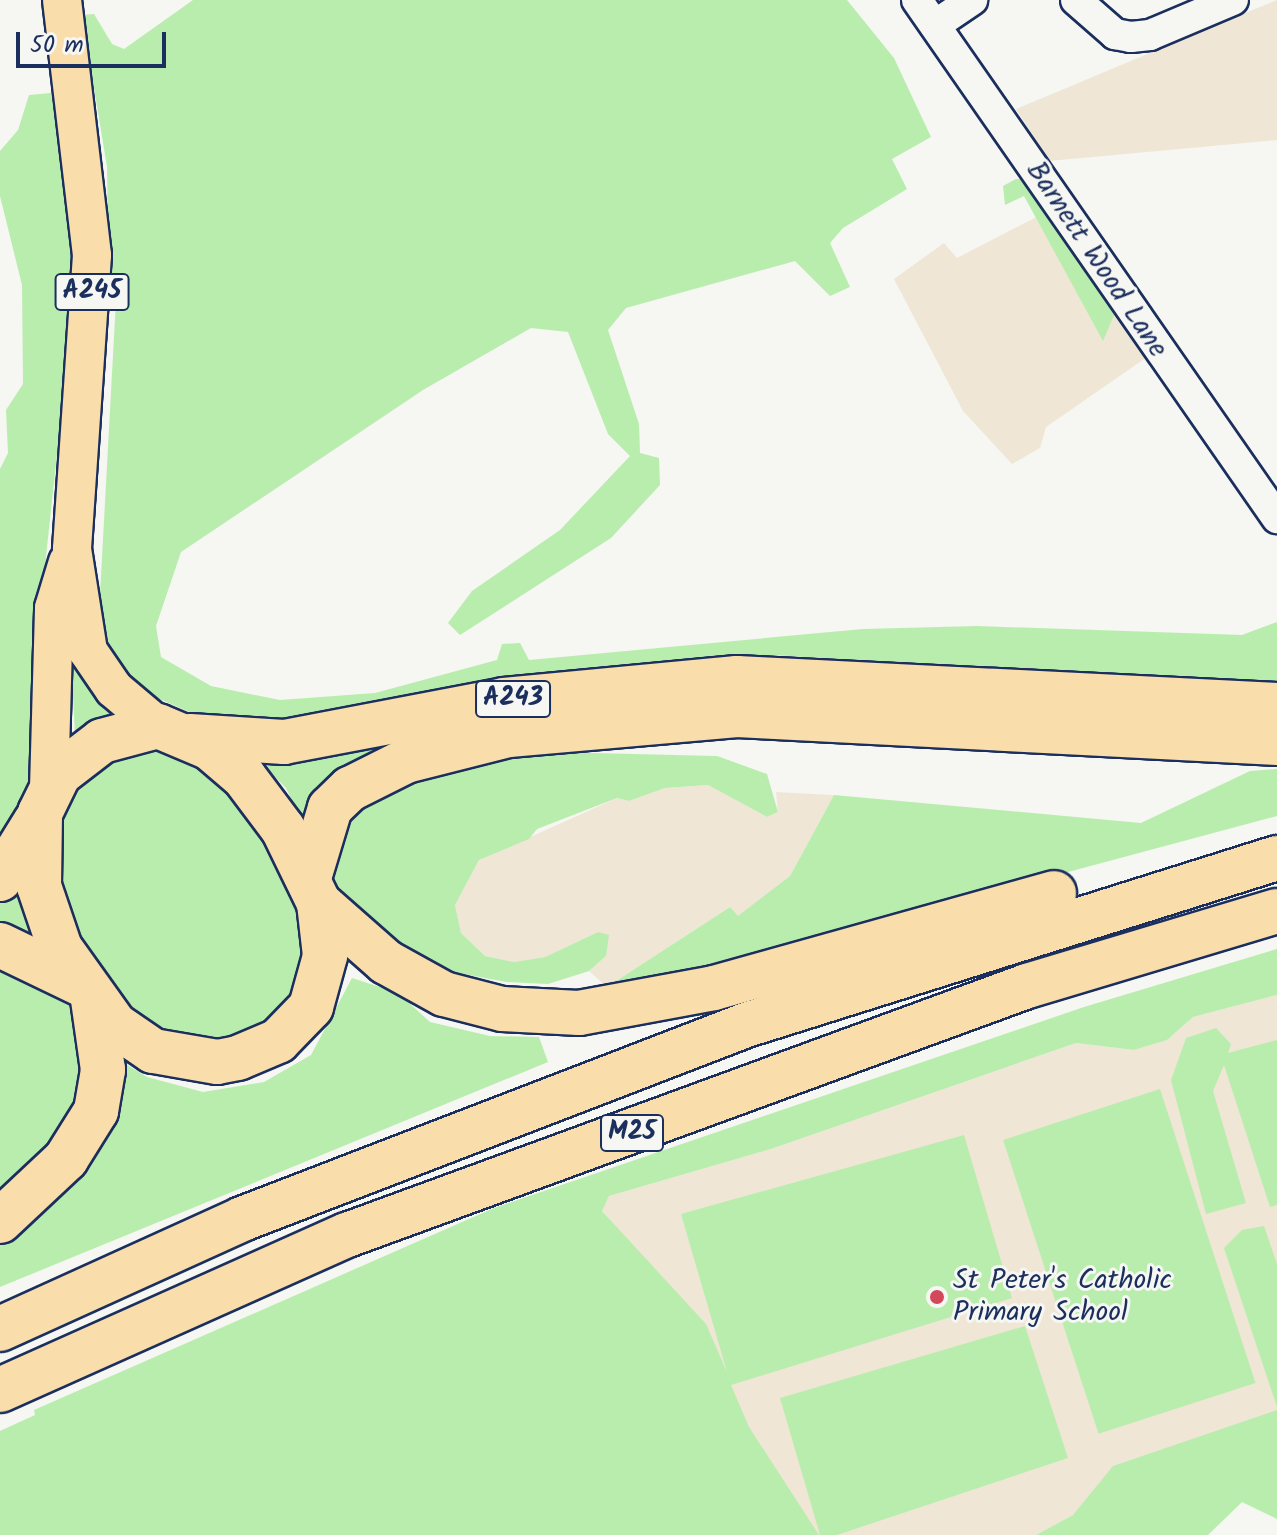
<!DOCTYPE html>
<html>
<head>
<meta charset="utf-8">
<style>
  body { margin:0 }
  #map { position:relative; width:1277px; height:1535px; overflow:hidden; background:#f6f6f2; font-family:Kalam,sans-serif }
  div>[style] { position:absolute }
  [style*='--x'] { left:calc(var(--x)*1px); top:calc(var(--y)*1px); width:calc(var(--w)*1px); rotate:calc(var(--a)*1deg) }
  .built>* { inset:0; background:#efe6d6 }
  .green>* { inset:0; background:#b9edae; transform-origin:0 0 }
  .roads { filter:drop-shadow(2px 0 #1b2f5e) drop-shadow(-2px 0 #1b2f5e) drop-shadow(0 2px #1b2f5e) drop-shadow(0 -2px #1b2f5e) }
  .minor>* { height:30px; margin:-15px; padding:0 15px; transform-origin:15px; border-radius:15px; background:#f6f6f2 }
  .major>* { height:38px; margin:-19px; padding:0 19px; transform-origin:19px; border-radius:19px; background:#f9ddab }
  .highway>* { height:44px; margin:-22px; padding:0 22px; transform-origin:22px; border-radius:22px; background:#f9ddab }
  .dots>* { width:22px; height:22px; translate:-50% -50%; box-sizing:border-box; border:4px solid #f6f6f2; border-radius:50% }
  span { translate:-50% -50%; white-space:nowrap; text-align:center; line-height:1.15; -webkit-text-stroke:6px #f6f6f2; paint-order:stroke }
  .shield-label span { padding:2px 6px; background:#f6f6f2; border:2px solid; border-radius:6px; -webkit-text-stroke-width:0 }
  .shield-label { font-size:26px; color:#1b2f5e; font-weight:700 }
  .street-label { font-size:28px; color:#1b2f5e }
  .poi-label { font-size:28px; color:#1b2f5e }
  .left { translate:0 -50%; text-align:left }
  .scale { position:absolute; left:16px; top:32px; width:150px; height:36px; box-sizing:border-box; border:4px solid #1b2f5e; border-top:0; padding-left:10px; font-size:24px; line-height:28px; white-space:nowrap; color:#1b2f5e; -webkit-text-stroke:6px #f6f6f2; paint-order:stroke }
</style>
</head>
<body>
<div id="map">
  <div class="built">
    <i style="clip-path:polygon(1277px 0,1277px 140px,1049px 161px,1016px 109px)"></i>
    <i style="clip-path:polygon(1052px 209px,1150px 355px,1046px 427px,1040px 448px,1012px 464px,963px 411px,894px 279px,944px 243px,957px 258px)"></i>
    <i style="clip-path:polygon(708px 785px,767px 817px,778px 812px,776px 792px,834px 795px,790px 876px,738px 917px,730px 907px,607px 987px,589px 971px,606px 956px,598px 932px,545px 957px,514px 962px,485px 956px,461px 933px,455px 905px,479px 860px,617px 798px,629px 801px,665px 788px)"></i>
    <i style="clip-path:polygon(1277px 995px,1277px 1438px,1073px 1515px,1036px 1535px,309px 1535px,642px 1259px,602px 1210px,609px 1196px,771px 1149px,1076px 1043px,1134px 1050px,1167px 1040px,1193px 1017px)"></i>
  </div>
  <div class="green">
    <i style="clip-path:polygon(193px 0,847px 0,894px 58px,931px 137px,892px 159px,907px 189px,843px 228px,830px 243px,850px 287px,830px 296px,795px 261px,626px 308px,608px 330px,639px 424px,640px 453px,659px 458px,660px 485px,611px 538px,460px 635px,448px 623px,472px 591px,560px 530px,630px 456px,608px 434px,568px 332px,531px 328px,423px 390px,181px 552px,156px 626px,161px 657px,211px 686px,280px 700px,375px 693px,497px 660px,502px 644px,520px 643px,529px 660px,863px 629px,977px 626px,1242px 635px,1277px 622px,1277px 687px,772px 655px,625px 668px,291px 724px,201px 717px,155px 697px,119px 668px,98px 631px,116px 300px,109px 295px,107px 167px,82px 15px,94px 14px,112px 44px,124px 49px)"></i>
    <i style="clip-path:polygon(62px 92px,75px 289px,46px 556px,41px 728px,25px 795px,0 846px,0 469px,8px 453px,6px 410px,23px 384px,22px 285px,0 196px,0 151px,18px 130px,29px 95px)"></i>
    <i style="clip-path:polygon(1016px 179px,1031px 179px,1109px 292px,1114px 315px,1103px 341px,1024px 196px,1005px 205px,1003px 186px)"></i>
    <i style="clip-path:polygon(69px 614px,81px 675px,113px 716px,75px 735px)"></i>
    <i style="clip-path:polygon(445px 729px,339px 766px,300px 817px,286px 788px,262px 764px)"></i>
    <i style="clip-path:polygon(163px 747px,226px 779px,290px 867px,310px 963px,288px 1018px,191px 1053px,124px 1015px,56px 899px,62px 801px,107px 755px)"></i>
    <i style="clip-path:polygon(504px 751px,717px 756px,767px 774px,778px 812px,767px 817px,708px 785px,665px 788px,629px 801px,617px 798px,537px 829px,529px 839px,479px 860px,455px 905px,461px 933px,485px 956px,514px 962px,545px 957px,598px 932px,609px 935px,606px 956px,589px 971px,548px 984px,506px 982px,443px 970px,392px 949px,341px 901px,330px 866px,336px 831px,390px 786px)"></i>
    <i style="clip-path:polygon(1277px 769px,1277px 816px,837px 934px,776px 956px,607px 987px,730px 907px,738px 916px,790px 876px,834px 795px,1141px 823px,1250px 771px)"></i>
    <i style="clip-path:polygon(17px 880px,22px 906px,32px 932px,0 926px,0 896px)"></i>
    <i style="clip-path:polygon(1277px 949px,1277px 995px,1193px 1017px,1167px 1040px,1134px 1050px,1076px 1043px,771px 1149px,609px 1196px,602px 1211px,706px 1324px,727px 1372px,681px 1214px,964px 1135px,1012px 1298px,731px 1385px,749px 1427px,819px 1535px,0 1535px,0 1431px,35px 1415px,34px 1410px,494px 1208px,1084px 1007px)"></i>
    <i style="clip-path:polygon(0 957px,68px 998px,87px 1036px,87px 1104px,0 1209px)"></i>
    <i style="clip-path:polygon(352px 978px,398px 993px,430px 1022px,490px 1036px,539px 1037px,548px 1062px,0 1287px,0 1242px,124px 1063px,147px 1077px,203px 1092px,264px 1082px,311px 1055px)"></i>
    <i style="clip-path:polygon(1216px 1028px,1231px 1044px,1228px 1053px,1277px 1040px,1277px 1205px,1270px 1207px,1224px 1065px,1213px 1091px,1246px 1203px,1206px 1214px,1171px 1080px,1186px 1038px)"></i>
    <i style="left:1160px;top:1089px;width:309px;height:165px;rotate:72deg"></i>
    <i style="clip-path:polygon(1264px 1226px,1277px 1264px,1277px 1407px,1224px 1248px,1242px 1230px)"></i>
    <i style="clip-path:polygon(1025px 1326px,1068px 1458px,837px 1535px,820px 1535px,780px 1398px)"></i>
    <i style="clip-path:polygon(1277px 1410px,1277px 1519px,1242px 1502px,1208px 1535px,1036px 1535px,1073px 1515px,1113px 1466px)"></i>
  </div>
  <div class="roads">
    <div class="minor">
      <i style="--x:917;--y:0;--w:631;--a:55.2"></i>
      <i style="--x:1076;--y:0;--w:52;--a:41.1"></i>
      <i style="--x:1115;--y:34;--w:16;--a:11"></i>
      <i style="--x:1131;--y:37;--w:19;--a:-6"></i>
      <i style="--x:1150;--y:35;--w:90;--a:-22.9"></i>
      <i style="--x:935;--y:25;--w:45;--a:-34"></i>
    </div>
    <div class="major">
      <i style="--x:62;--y:0;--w:257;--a:83.3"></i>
      <i style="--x:92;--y:255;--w:295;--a:93.9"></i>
      <i style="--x:72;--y:549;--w:103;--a:81.1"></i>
      <i style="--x:88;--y:651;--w:46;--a:55.6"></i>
      <i style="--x:114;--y:689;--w:57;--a:40.1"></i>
      <i style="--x:49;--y:789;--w:181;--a:-88.4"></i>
      <i style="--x:54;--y:608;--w:48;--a:-73.1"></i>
    </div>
    <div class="highway">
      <i style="--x:158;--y:726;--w:56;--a:22.9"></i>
      <i style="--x:210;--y:748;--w:45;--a:40.5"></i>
      <i style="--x:244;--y:777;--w:65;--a:53.1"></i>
      <i style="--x:283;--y:829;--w:82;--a:64.1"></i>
      <i style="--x:319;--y:903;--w:53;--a:83.5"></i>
      <i style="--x:325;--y:956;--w:53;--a:105.4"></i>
      <i style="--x:311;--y:1007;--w:47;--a:134.1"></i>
      <i style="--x:278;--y:1041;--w:43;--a:157"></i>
      <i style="--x:238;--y:1058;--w:21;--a:169"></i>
      <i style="--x:217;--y:1062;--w:65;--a:-170.2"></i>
      <i style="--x:153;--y:1051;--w:46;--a:-145.6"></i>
      <i style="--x:115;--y:1025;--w:95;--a:-125.5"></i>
      <i style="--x:60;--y:948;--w:65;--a:-108.7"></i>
      <i style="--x:39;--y:886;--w:73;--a:-89.2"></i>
      <i style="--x:40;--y:813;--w:43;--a:-64"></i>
      <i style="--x:59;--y:774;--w:54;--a:-37.5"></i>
      <i style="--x:102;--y:741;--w:58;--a:-15"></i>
      <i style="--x:190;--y:736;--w:94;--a:3.7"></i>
      <i style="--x:284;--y:742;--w:224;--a:-10.8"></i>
      <i style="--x:504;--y:700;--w:234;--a:-5.4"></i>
      <i style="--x:737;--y:678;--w:541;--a:2.86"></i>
      <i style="--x:309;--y:878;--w:73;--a:-73.3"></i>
      <i style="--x:330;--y:808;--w:28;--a:-44"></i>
      <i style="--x:350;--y:789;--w:63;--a:-26.6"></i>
      <i style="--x:406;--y:761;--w:106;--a:-14.2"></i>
      <i style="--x:509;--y:735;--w:229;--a:-5"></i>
      <i style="--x:737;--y:715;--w:541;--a:2.97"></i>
      <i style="--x:0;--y:879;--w:68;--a:-58.2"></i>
      <i style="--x:319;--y:903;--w:89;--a:41.4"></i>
      <i style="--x:386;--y:962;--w:66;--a:28.9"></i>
      <i style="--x:444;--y:994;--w:60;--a:14.5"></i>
      <i style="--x:502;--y:1009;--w:77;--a:3"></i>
      <i style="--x:579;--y:1013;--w:137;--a:-10.5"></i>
      <i style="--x:714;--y:988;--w:353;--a:-15.6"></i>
      <i style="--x:0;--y:945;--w:90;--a:25.7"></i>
      <i style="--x:0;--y:1221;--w:91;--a:-43.2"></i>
      <i style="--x:66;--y:1159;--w:57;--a:-58"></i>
      <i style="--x:96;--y:1111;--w:42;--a:-80.3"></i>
      <i style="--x:103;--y:1070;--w:71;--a:-98.1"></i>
      <i style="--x:0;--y:1329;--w:266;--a:-24.4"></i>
      <i style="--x:242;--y:1219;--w:540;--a:-21.05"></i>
      <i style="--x:746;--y:1025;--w:557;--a:-17.46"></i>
      <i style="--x:0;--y:1390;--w:380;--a:-24.1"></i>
      <i style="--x:347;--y:1235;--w:724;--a:-20.11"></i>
      <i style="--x:1027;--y:986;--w:261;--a:-16.7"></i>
    </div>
  </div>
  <div class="dots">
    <i style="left:937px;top:1297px;background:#d1495b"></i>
  </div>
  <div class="shield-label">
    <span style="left:92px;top:292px">A245</span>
    <span style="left:513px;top:699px">A243</span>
    <span style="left:632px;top:1133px">M25</span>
  </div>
  <div class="street-label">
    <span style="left:1096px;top:260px;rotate:56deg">Barnett Wood Lane</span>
  </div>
  <div class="poi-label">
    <span class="left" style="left:953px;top:1297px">St Peter's Catholic<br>Primary School</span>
  </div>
  <div class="scale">50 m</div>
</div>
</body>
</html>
